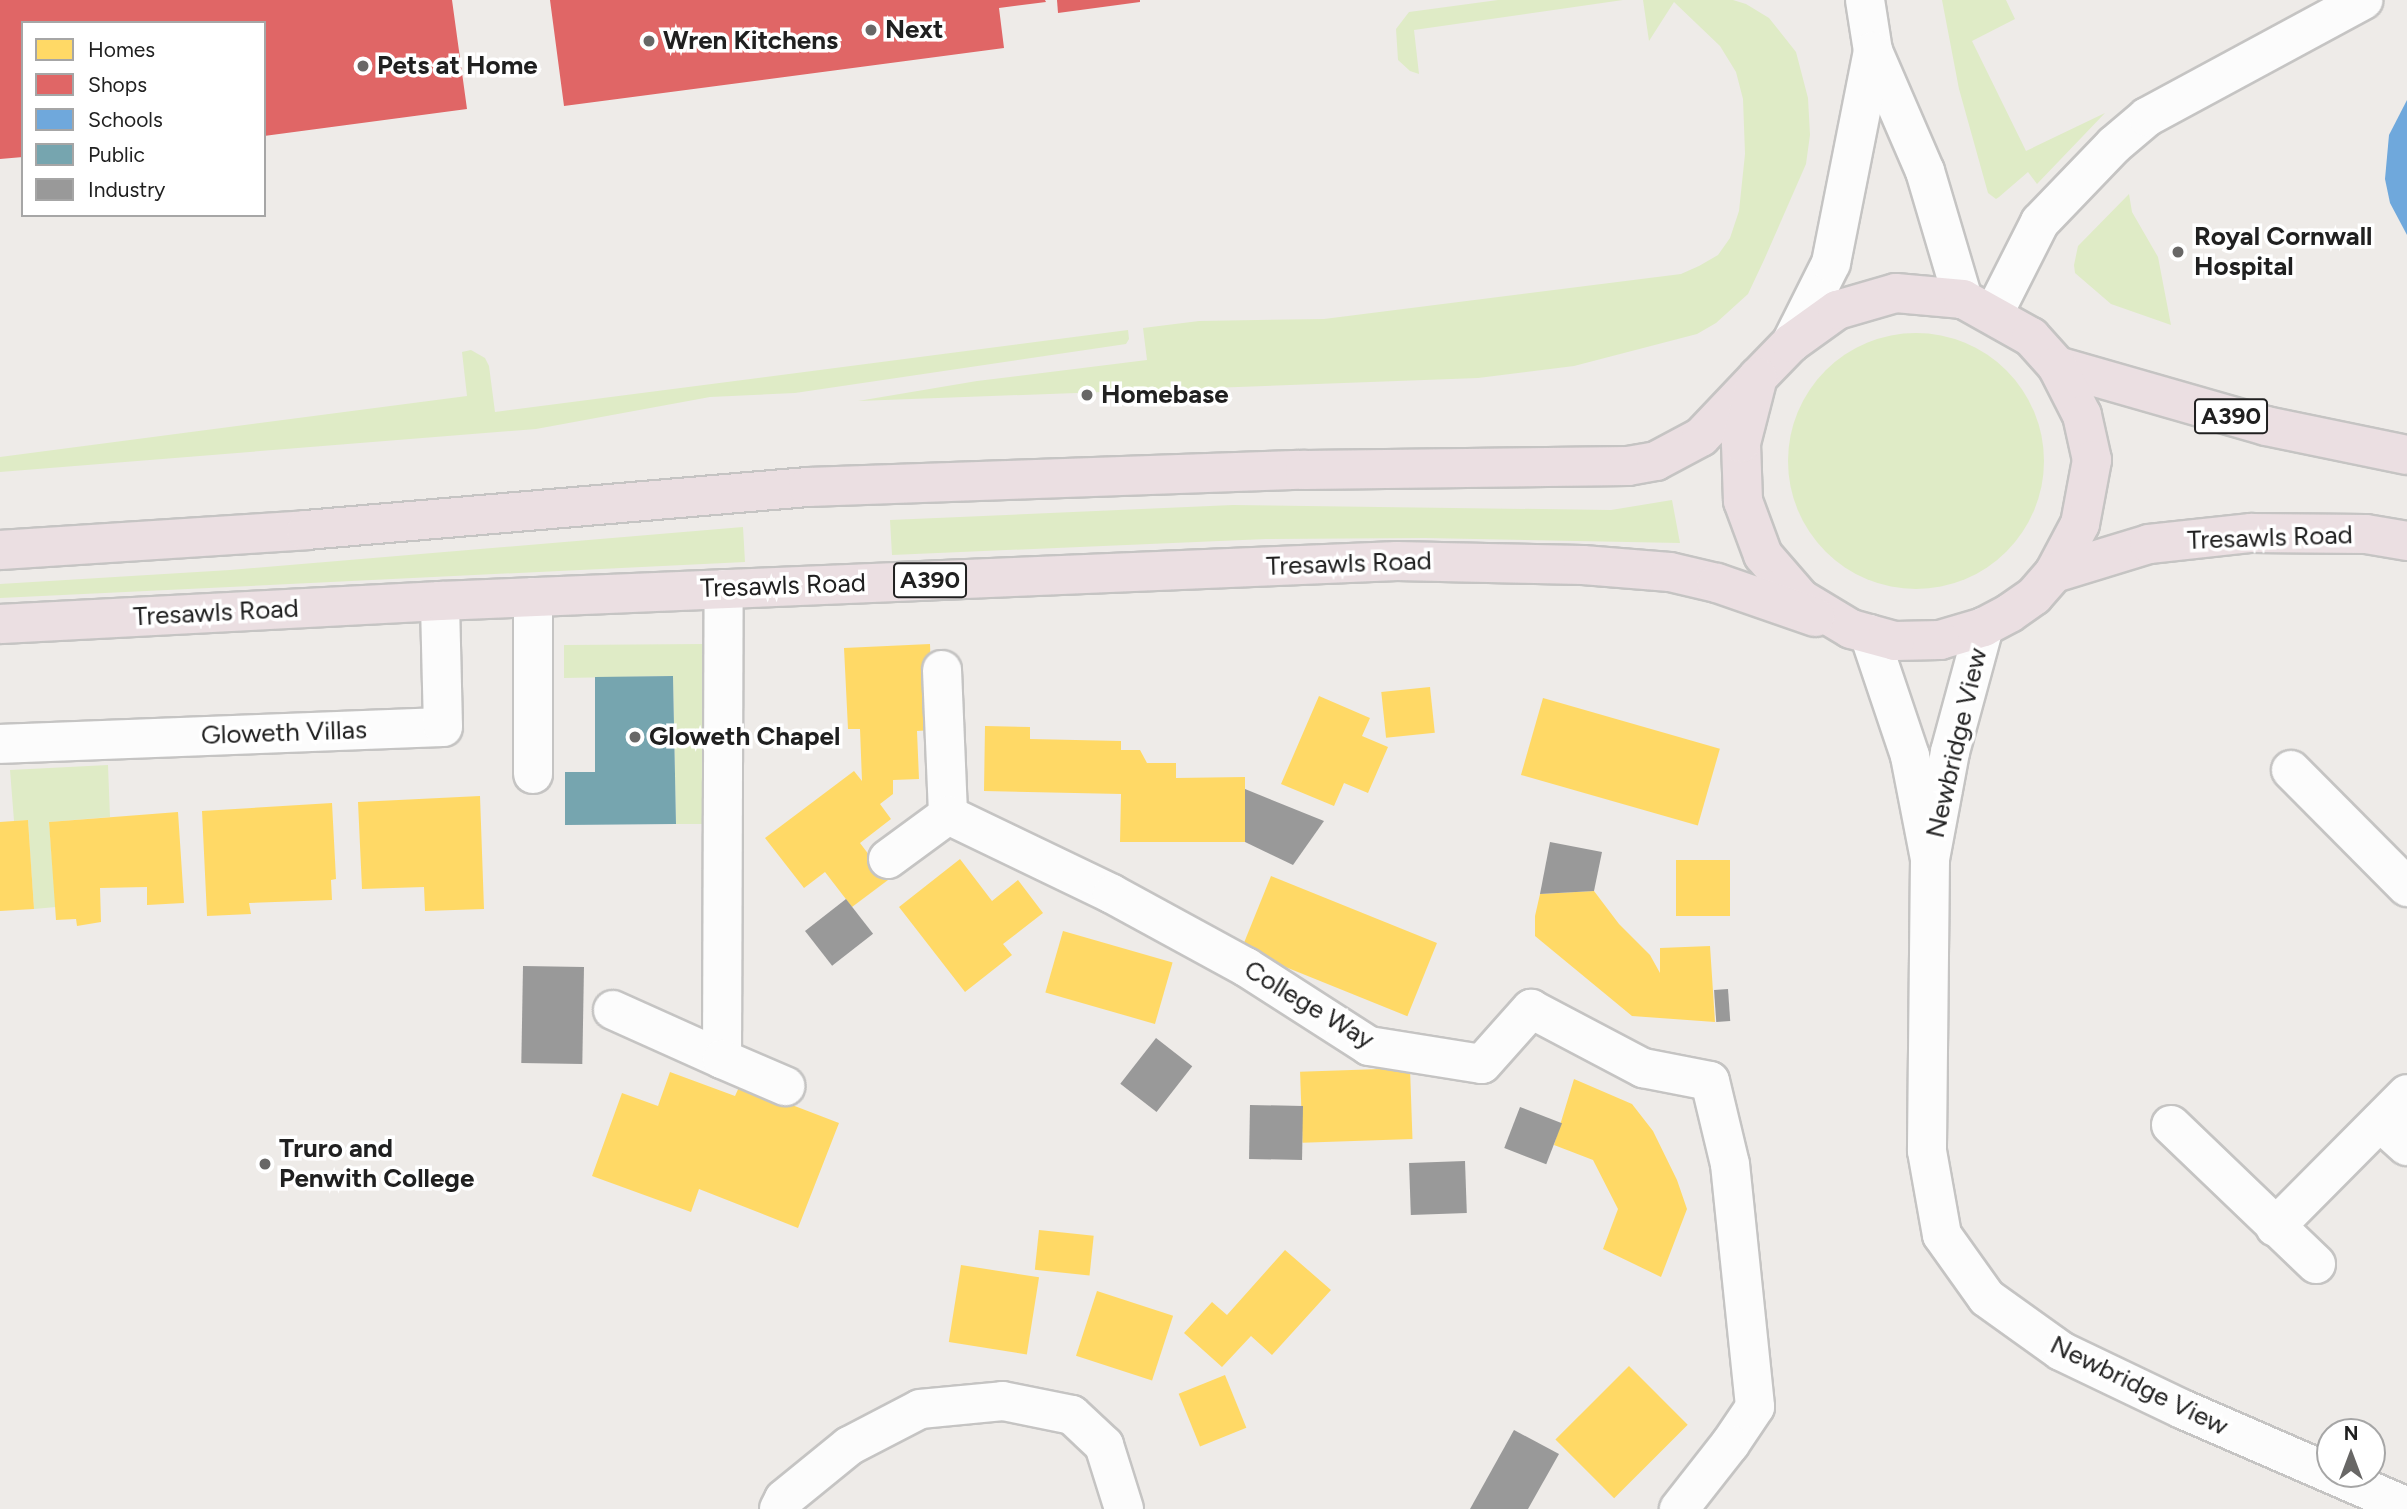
<!DOCTYPE html>
<html>
<head>
<meta charset="utf-8">
<style>
  body { margin:0 }
  #map { position:relative; width:2407px; height:1509px; overflow:hidden; background:#eeebe8; font-family:Figtree,sans-serif }
  div>[style] { position:absolute }
  [style*='--x'] { left:calc(var(--x)*1px); top:calc(var(--y)*1px); width:calc(var(--w)*1px); rotate:calc(var(--a)*1deg) }
  .grass>* { inset:0; background:#dfebc6 }
  .round { border-radius:50% }
  .homes>* { inset:0; background:#ffd966; transform-origin:0 0 }
  .shops>* { inset:0; background:#e06666 }
  .schools>* { inset:0; background:#6fa8dc }
  .public>* { inset:0; background:#76a5af }
  .industry>* { inset:0; background:#999; transform-origin:0 0 }
  .roads { filter:drop-shadow(2px 0 #c5c4c3) drop-shadow(-2px 0 #c5c4c3) drop-shadow(0 2px #c5c4c3) drop-shadow(0 -2px #c5c4c3) }
  .minor>* { height:38px; margin:-19px; padding:0 19px; transform-origin:19px; border-radius:19px; background:#fcfcfc }
  .highway>* { height:38px; margin:-19px; padding:0 19px; transform-origin:19px; border-radius:19px; background:#ebdfe2 }
  .dots>* { width:19px; height:19px; translate:-50% -50%; box-sizing:border-box; border:4px solid #fff; border-radius:50% }
  span { translate:-50% -50%; white-space:nowrap; text-align:center; line-height:1.15; -webkit-text-stroke:7px #fff; paint-order:stroke }
  .shield-label span { padding:2px 5px; background:#fff; border:2px solid; border-radius:5px; -webkit-text-stroke-width:0 }
  .shield-label { font-size:24px; color:#202020; font-weight:700 }
  .poi-label { font-size:26px; color:#202020; font-weight:700 }
  .left { translate:0 -50%; text-align:left }
  .street-label { font-size:26px; color:#202020 }
  .legend { position:absolute; left:21px; top:21px; width:245px; height:196px; box-sizing:border-box; background:#fff; border:2px solid #a6a6a6; margin:0; padding:9px 12px; list-style:none; font-size:21px; color:#202020 }
  .legend li { display:flex; align-items:center; gap:14px; height:35px }
  .legend b { width:35px; border:2px solid #a6a6a6 }
  .north { position:absolute; left:2316px; top:1418px; width:70px; height:70px; box-sizing:border-box; background:#fff; border:2px solid #a6a6a6; border-radius:50%; rotate:0deg; font-size:19px; font-weight:700; line-height:28px; text-align:center; color:#202020 }
  .north::after { content:''; display:block; margin:auto; width:24px; height:32px; background:#686766; clip-path:polygon(50% 0,100% 100%,50% 72%,0 100%) }
</style>
</head>
<body>
<div id="map">
  <div class="grass">
    <i style="clip-path:polygon(1498px 0,1623px 0,1414px 30px,1419px 74px,1410px 71px,1398px 60px,1396px 29px,1409px 12px)"></i>
    <i style="clip-path:polygon(1643px 0,1733px 0,1746px 4px,1769px 18px,1796px 52px,1808px 98px,1810px 135px,1806px 164px,1764px 260px,1748px 294px,1716px 323px,1697px 334px,1574px 366px,1478px 378px,858px 401px,977px 381px,1147px 360px,1143px 328px,1199px 321px,1324px 319px,1681px 274px,1699px 266px,1718px 255px,1730px 238px,1739px 211px,1745px 154px,1743px 99px,1736px 72px,1720px 46px,1674px 2px,1649px 41px)"></i>
    <i style="clip-path:polygon(1942px 0,2006px 0,2015px 19px,1972px 41px,2026px 151px,2105px 113px,2037px 184px,2028px 172px,1999px 197px,1996px 199px,1988px 193px,1959px 89px)"></i>
    <i style="clip-path:polygon(2129px 194px,2132px 212px,2158px 257px,2171px 325px,2111px 304px,2075px 273px,2074px 265px,2078px 246px)"></i>
    <i style="clip-path:polygon(1128px 330px,1129px 339px,1126px 344px,795px 393px,710px 397px,536px 429px,0 472px,0 457px,467px 396px,462px 352px,471px 350px,485px 358px,489px 366px,495px 412px)"></i>
    <i class="round" style="left:1788px;top:333px;width:256px;height:256px"></i>
    <i style="clip-path:polygon(1672px 500px,1680px 543px,1425px 538px,1266px 539px,892px 555px,890px 520px,1233px 505px,1611px 510px)"></i>
    <i style="clip-path:polygon(743px 527px,745px 562px,0 598px,0 584px,230px 570px)"></i>
    <i style="clip-path:polygon(704px 644px,704px 824px,676px 824px,673px 676px,564px 678px,564px 645px)"></i>
    <i style="clip-path:polygon(108px 765px,110px 817px,49px 822px,56px 907px,34px 909px,28px 820px,14px 821px,10px 770px)"></i>
  </div>
  <div class="homes">
    <i style="clip-path:polygon(930px 644px,933px 730px,917px 731px,919px 779px,893px 780px,893px 794px,880px 804px,891px 819px,860px 843px,888px 880px,852px 907px,825px 872px,804px 888px,765px 838px,854px 771px,862px 781px,860px 729px,848px 729px,844px 648px)"></i>
    <i style="left:1430px;top:687px;width:46px;height:49px;rotate:84deg"></i>
    <i style="clip-path:polygon(1319px 696px,1370px 718px,1362px 736px,1388px 747px,1368px 793px,1344px 783px,1334px 806px,1281px 784px)"></i>
    <i style="left:1543px;top:698px;width:184px;height:80px;rotate:16deg"></i>
    <i style="clip-path:polygon(985px 726px,1030px 727px,1030px 739px,1121px 741px,1121px 750px,1140px 750px,1147px 763px,1176px 763px,1176px 778px,1245px 777px,1245px 842px,1120px 842px,1121px 794px,984px 791px)"></i>
    <i style="clip-path:polygon(480px 796px,484px 909px,425px 911px,424px 887px,362px 889px,358px 802px)"></i>
    <i style="clip-path:polygon(332px 803px,336px 879px,331px 880px,332px 900px,249px 903px,251px 914px,207px 916px,202px 811px)"></i>
    <i style="clip-path:polygon(178px 812px,184px 903px,147px 905px,147px 887px,100px 888px,101px 922px,77px 926px,76px 919px,56px 920px,49px 822px)"></i>
    <i style="clip-path:polygon(28px 820px,34px 909px,0 911px,0 822px)"></i>
    <i style="clip-path:polygon(960px 859px,992px 901px,1018px 880px,1043px 913px,1003px 944px,1012px 955px,965px 992px,899px 907px)"></i>
    <i style="left:1676px;top:860px;width:54px;height:56px"></i>
    <i style="left:1271px;top:876px;width:179px;height:79px;rotate:22deg"></i>
    <i style="clip-path:polygon(1594px 891px,1619px 924px,1650px 955px,1660px 973px,1660px 948px,1710px 946px,1715px 1022px,1632px 1016px,1535px 936px,1535px 916px,1540px 894px)"></i>
    <i style="left:1063px;top:931px;width:114px;height:64px;rotate:16deg"></i>
    <i style="left:1410px;top:1068px;width:71px;height:110px;rotate:88deg"></i>
    <i style="clip-path:polygon(670px 1072px,735px 1096px,740px 1085px,839px 1123px,798px 1228px,699px 1189px,691px 1212px,592px 1176px,622px 1093px,658px 1106px)"></i>
    <i style="clip-path:polygon(1574px 1079px,1632px 1104px,1653px 1131px,1677px 1180px,1687px 1209px,1661px 1277px,1603px 1249px,1618px 1209px,1593px 1160px,1554px 1145px)"></i>
    <i style="left:1039px;top:1230px;width:55px;height:40px;rotate:6deg"></i>
    <i style="clip-path:polygon(1285px 1250px,1331px 1290px,1272px 1355px,1251px 1336px,1222px 1367px,1184px 1333px,1212px 1302px,1227px 1315px)"></i>
    <i style="left:961px;top:1265px;width:79px;height:78px;rotate:9deg"></i>
    <i style="left:1097px;top:1291px;width:80px;height:68px;rotate:18deg"></i>
    <i style="left:1629px;top:1366px;width:83px;height:104px;rotate:45deg"></i>
    <i style="left:1225px;top:1375px;width:57px;height:50px;rotate:68deg"></i>
  </div>
  <div class="shops">
    <i style="clip-path:polygon(0 0,452px 0,467px 109px,264px 136px,264px 23px,23px 23px,23px 157px,0 159px)"></i>
    <i style="clip-path:polygon(550px 0,1045px 0,1046px 2px,999px 8px,1004px 48px,564px 106px)"></i>
    <i style="clip-path:polygon(1057px 0,1140px 0,1140px 2px,1058px 13px)"></i>
  </div>
  <div class="schools">
    <i style="clip-path:polygon(2407px 100px,2407px 235px,2390px 203px,2385px 179px,2389px 135px)"></i>
  </div>
  <div class="public">
    <i style="clip-path:polygon(673px 676px,676px 824px,565px 825px,565px 772px,595px 772px,595px 677px)"></i>
  </div>
  <div class="industry">
    <i style="clip-path:polygon(1245px 789px,1324px 821px,1293px 865px,1245px 842px)"></i>
    <i style="clip-path:polygon(1550px 842px,1602px 852px,1594px 891px,1540px 894px)"></i>
    <i style="left:846px;top:899px;width:44px;height:52px;rotate:52deg"></i>
    <i style="left:523px;top:966px;width:61px;height:97px;rotate:1deg"></i>
    <i style="left:1728px;top:989px;width:32px;height:14px;rotate:86deg"></i>
    <i style="left:1156px;top:1038px;width:46px;height:58px;rotate:38deg"></i>
    <i style="left:1250px;top:1105px;width:53px;height:54px;rotate:1deg"></i>
    <i style="left:1520px;top:1107px;width:45px;height:44px;rotate:21deg"></i>
    <i style="left:1465px;top:1161px;width:52px;height:56px;rotate:88deg"></i>
    <i style="clip-path:polygon(1514px 1430px,1559px 1454px,1528px 1509px,1470px 1509px)"></i>
  </div>
  <div class="roads">
    <div class="minor">
      <i style="--x:1865;--y:0;--w:52;--a:81.1"></i>
      <i style="--x:1873;--y:51;--w:131;--a:66.6"></i>
      <i style="--x:1925;--y:171;--w:134;--a:73.5"></i>
      <i style="--x:1994;--y:313;--w:102;--a:-63.2"></i>
      <i style="--x:2040;--y:222;--w:107;--a:-46.1"></i>
      <i style="--x:2114;--y:145;--w:43;--a:-40.3"></i>
      <i style="--x:2147;--y:117;--w:246;--a:-28.4"></i>
      <i style="--x:1791;--y:343;--w:89;--a:-63.4"></i>
      <i style="--x:1831;--y:263;--w:216;--a:-78.8"></i>
      <i style="--x:533;--y:597;--w:177;--a:90"></i>
      <i style="--x:1869;--y:634;--w:129;--a:71.4"></i>
      <i style="--x:1910;--y:756;--w:105;--a:79"></i>
      <i style="--x:1930;--y:859;--w:109;--a:-79.4"></i>
      <i style="--x:1950;--y:752;--w:130;--a:-74.8"></i>
      <i style="--x:942;--y:670;--w:145;--a:87.6"></i>
      <i style="--x:948;--y:815;--w:182;--a:25.7"></i>
      <i style="--x:1112;--y:894;--w:153;--a:28.6"></i>
      <i style="--x:1246;--y:967;--w:146;--a:32.7"></i>
      <i style="--x:1369;--y:1046;--w:114;--a:9.1"></i>
      <i style="--x:1482;--y:1064;--w:74;--a:-48.3"></i>
      <i style="--x:1531;--y:1009;--w:127;--a:27.8"></i>
      <i style="--x:1643;--y:1068;--w:68;--a:11"></i>
      <i style="--x:1710;--y:1081;--w:85;--a:76.5"></i>
      <i style="--x:1730;--y:1164;--w:244;--a:84.1"></i>
      <i style="--x:1755;--y:1407;--w:45;--a:124"></i>
      <i style="--x:1730;--y:1444;--w:83;--a:128.1"></i>
      <i style="--x:0;--y:744;--w:443;--a:-2.2"></i>
      <i style="--x:443;--y:727;--w:126;--a:-91.4"></i>
      <i style="--x:2291;--y:770;--w:165;--a:45.2"></i>
      <i style="--x:888;--y:859;--w:74;--a:-36.3"></i>
      <i style="--x:1930;--y:859;--w:292;--a:90.6"></i>
      <i style="--x:1927;--y:1151;--w:85;--a:79.9"></i>
      <i style="--x:1942;--y:1235;--w:77;--a:54.5"></i>
      <i style="--x:1987;--y:1298;--w:91;--a:35.6"></i>
      <i style="--x:2061;--y:1351;--w:134;--a:25.6"></i>
      <i style="--x:2182;--y:1409;--w:245;--a:23.5"></i>
      <i style="--x:613;--y:1010;--w:120;--a:24.2"></i>
      <i style="--x:722;--y:1059;--w:470;--a:-89.8"></i>
      <i style="--x:722;--y:1059;--w:69;--a:23.2"></i>
      <i style="--x:2380;--y:1122;--w:36;--a:42"></i>
      <i style="--x:2171;--y:1125;--w:201;--a:43.8"></i>
      <i style="--x:2275;--y:1227;--w:187;--a:-45.2"></i>
      <i style="--x:779;--y:1509;--w:11;--a:-63"></i>
      <i style="--x:784;--y:1499;--w:84;--a:-39.2"></i>
      <i style="--x:849;--y:1446;--w:80;--a:-27.5"></i>
      <i style="--x:920;--y:1409;--w:83;--a:-5.5"></i>
      <i style="--x:1003;--y:1401;--w:70;--a:11.5"></i>
      <i style="--x:1072;--y:1415;--w:44;--a:43.2"></i>
      <i style="--x:1104;--y:1445;--w:67;--a:72.6"></i>
    </div>
    <div class="highway">
      <i style="--x:2057;--y:366;--w:217;--a:16"></i>
      <i style="--x:2266;--y:426;--w:144;--a:11.6"></i>
      <i style="--x:0;--y:550;--w:307;--a:-3.7"></i>
      <i style="--x:306;--y:530;--w:504;--a:-4.9"></i>
      <i style="--x:808;--y:487;--w:497;--a:-2"></i>
      <i style="--x:1305;--y:470;--w:323;--a:-0.7"></i>
      <i style="--x:1628;--y:466;--w:28;--a:-10"></i>
      <i style="--x:1656;--y:461;--w:51;--a:-28.1"></i>
      <i style="--x:1701;--y:437;--w:83;--a:-46.5"></i>
      <i style="--x:1758;--y:377;--w:47;--a:-45.9"></i>
      <i style="--x:1791;--y:343;--w:57;--a:-35.7"></i>
      <i style="--x:1837;--y:310;--w:61;--a:-16.1"></i>
      <i style="--x:1896;--y:293;--w:67;--a:5.1"></i>
      <i style="--x:1963;--y:299;--w:78;--a:29.2"></i>
      <i style="--x:2031;--y:337;--w:39;--a:48"></i>
      <i style="--x:2057;--y:366;--w:55;--a:63"></i>
      <i style="--x:2082;--y:415;--w:46;--a:77.5"></i>
      <i style="--x:2092;--y:460;--w:65;--a:100.6"></i>
      <i style="--x:2080;--y:524;--w:55;--a:118"></i>
      <i style="--x:2054;--y:573;--w:30;--a:131"></i>
      <i style="--x:2034;--y:596;--w:29;--a:145"></i>
      <i style="--x:2010;--y:613;--w:30;--a:152"></i>
      <i style="--x:1984;--y:627;--w:46;--a:163.5"></i>
      <i style="--x:1940;--y:640;--w:45;--a:178.7"></i>
      <i style="--x:1895;--y:641;--w:46;--a:-164.7"></i>
      <i style="--x:1851;--y:629;--w:58;--a:-149"></i>
      <i style="--x:1801;--y:599;--w:58;--a:-130.8"></i>
      <i style="--x:1763;--y:555;--w:58;--a:-110.3"></i>
      <i style="--x:1743;--y:501;--w:58;--a:-92"></i>
      <i style="--x:1741;--y:443;--w:68;--a:-75.6"></i>
      <i style="--x:2054;--y:573;--w:99;--a:-17"></i>
      <i style="--x:2149;--y:544;--w:103;--a:-6.2"></i>
      <i style="--x:2251;--y:533;--w:115;--a:0.5"></i>
      <i style="--x:2366;--y:534;--w:42;--a:9.7"></i>
      <i style="--x:0;--y:624;--w:441;--a:-3"></i>
      <i style="--x:440;--y:601;--w:958;--a:-2.39"></i>
      <i style="--x:1397;--y:561;--w:186;--a:1.2"></i>
      <i style="--x:1583;--y:565;--w:87;--a:4.6"></i>
      <i style="--x:1670;--y:572;--w:48;--a:13.2"></i>
      <i style="--x:1717;--y:583;--w:104;--a:19.1"></i>
    </div>
  </div>
  <div class="dots">
    <i style="left:871px;top:30px;background:#686766"></i>
    <i style="left:649px;top:41px;background:#686766"></i>
    <i style="left:363px;top:66px;background:#686766"></i>
    <i style="left:2178px;top:252px;background:#686766"></i>
    <i style="left:1087px;top:395px;background:#686766"></i>
    <i style="left:635px;top:737px;background:#686766"></i>
    <i style="left:265px;top:1164px;background:#686766"></i>
  </div>
  <div class="shield-label">
    <span style="left:2231px;top:416px">A390</span>
    <span style="left:930px;top:580px">A390</span>
  </div>
  <div class="poi-label">
    <span class="left" style="left:885px;top:30px">Next</span>
    <span class="left" style="left:663px;top:41px">Wren Kitchens</span>
    <span class="left" style="left:377px;top:66px">Pets at Home</span>
    <span class="left" style="left:2194px;top:252px">Royal Cornwall<br>Hospital</span>
    <span class="left" style="left:1101px;top:395px">Homebase</span>
    <span class="left" style="left:649px;top:737px">Gloweth Chapel</span>
    <span class="left" style="left:279px;top:1164px">Truro and<br>Penwith College</span>
  </div>
  <div class="street-label">
    <span style="left:2270px;top:538px;rotate:-2deg">Tresawls Road</span>
    <span style="left:1349px;top:564px;rotate:-2deg">Tresawls Road</span>
    <span style="left:783px;top:586px;rotate:-2deg">Tresawls Road</span>
    <span style="left:216px;top:613px;rotate:-3deg">Tresawls Road</span>
    <span style="left:284px;top:733px;rotate:-2deg">Gloweth Villas</span>
    <span style="left:1957px;top:743px;rotate:-77deg">Newbridge View</span>
    <span style="left:1309px;top:1005px;rotate:31deg">College Way</span>
    <span style="left:2139px;top:1386px;rotate:26deg">Newbridge View</span>
  </div>
  <ul class="legend">
  <li><b style="height:19px;background:#ffd966"></b>Homes</li>
  <li><b style="height:19px;background:#e06666"></b>Shops</li>
  <li><b style="height:19px;background:#6fa8dc"></b>Schools</li>
  <li><b style="height:19px;background:#76a5af"></b>Public</li>
  <li><b style="height:19px;background:#999"></b>Industry</li>
  </ul>
  <div class="north">N</div>
</div>
</body>
</html>
